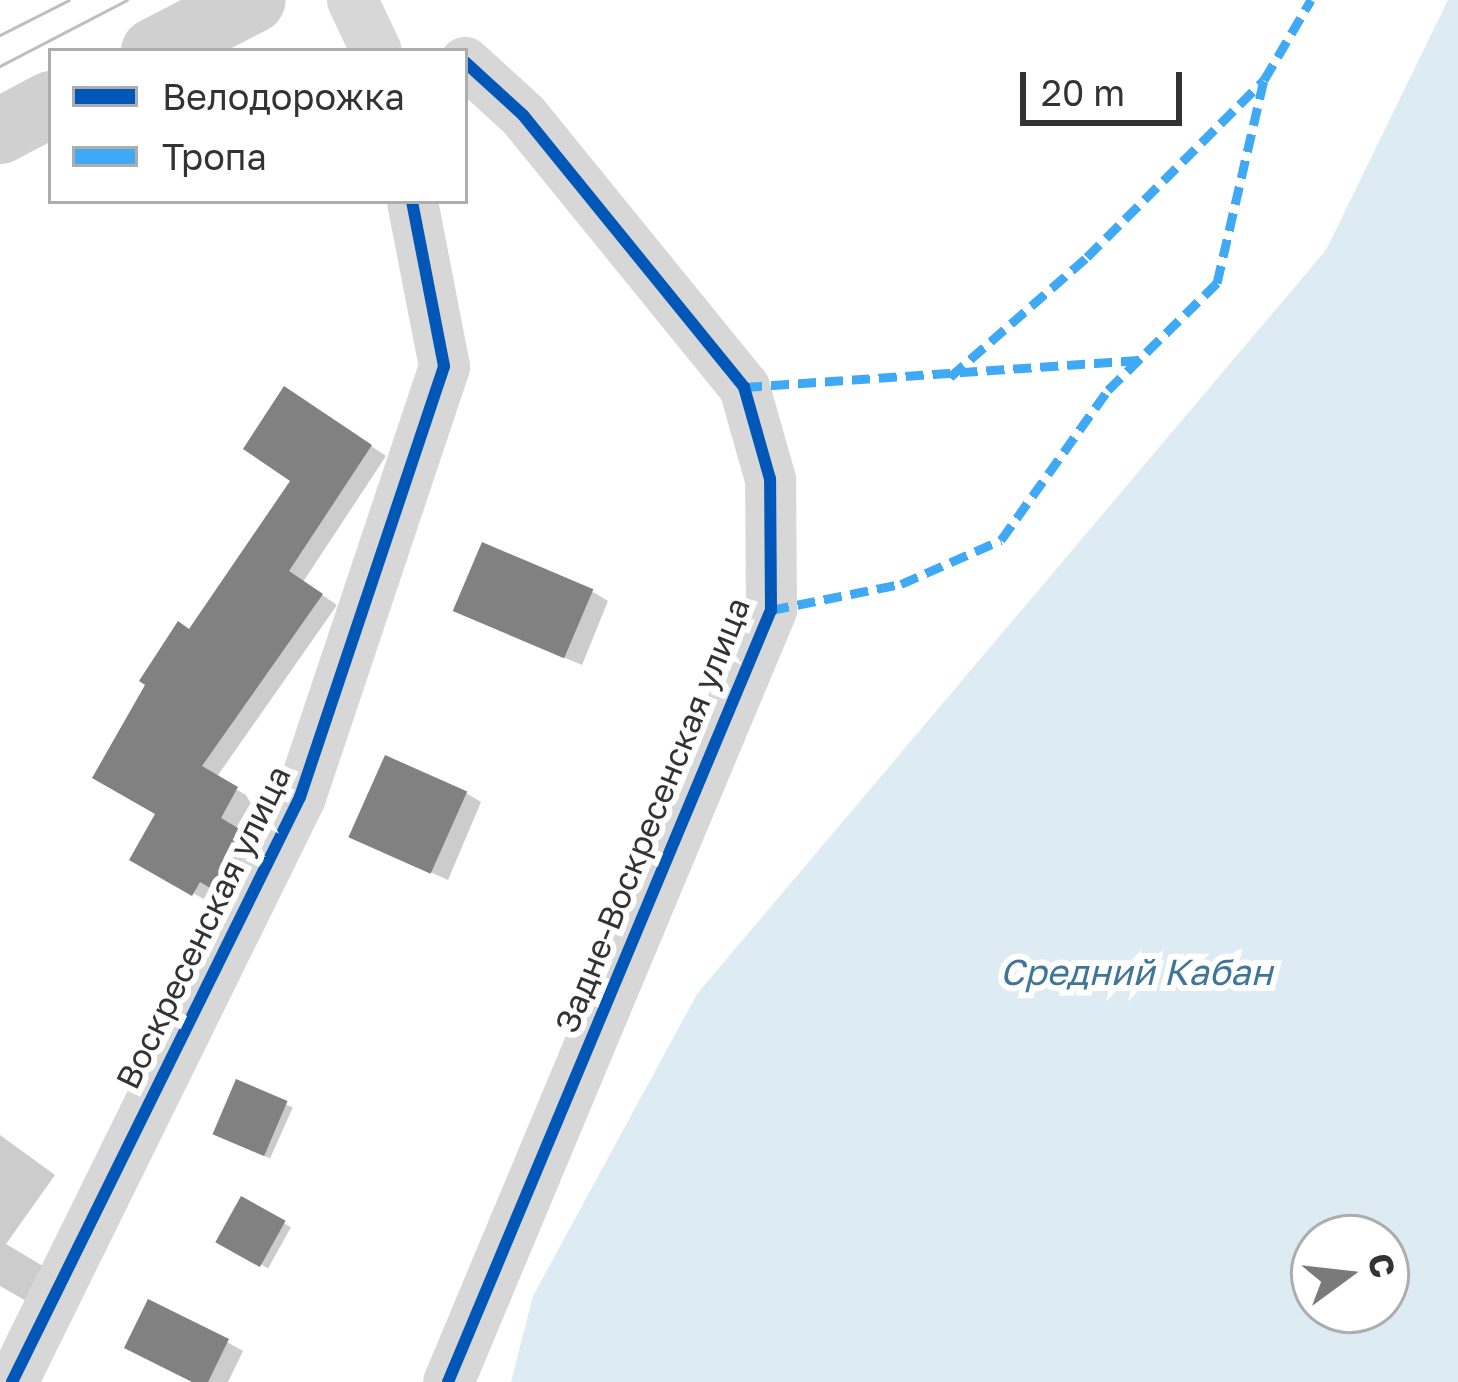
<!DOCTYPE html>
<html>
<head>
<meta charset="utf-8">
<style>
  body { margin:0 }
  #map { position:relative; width:1458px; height:1382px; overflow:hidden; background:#fff; font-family:"Golos Text",sans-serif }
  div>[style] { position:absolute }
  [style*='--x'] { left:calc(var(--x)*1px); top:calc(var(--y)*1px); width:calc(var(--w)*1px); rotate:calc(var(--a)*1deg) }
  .water>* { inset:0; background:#ddebf3 }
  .shadow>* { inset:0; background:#0003; transform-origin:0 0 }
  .building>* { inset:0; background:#818181; transform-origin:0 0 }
  .street>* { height:51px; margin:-25.5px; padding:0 25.5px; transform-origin:25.5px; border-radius:25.5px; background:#d7d7d7 }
  .secondary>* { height:66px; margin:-33px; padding:0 33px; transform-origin:33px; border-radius:33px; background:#d0d0d0 }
  .tram>* { height:3px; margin:-1.5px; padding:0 1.5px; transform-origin:1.5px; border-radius:1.5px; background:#bebebe }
  .quiet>* { height:9px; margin-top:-4.5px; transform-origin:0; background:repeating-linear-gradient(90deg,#3fa9f5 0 18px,transparent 0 27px) }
  .cycleway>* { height:12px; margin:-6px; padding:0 6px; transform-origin:6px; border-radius:6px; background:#0057b8 }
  span { translate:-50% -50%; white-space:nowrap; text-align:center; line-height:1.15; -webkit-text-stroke:12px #fff; paint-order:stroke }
  .street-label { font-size:33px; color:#333 }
  .water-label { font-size:36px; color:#3f7597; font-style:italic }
  .legend { position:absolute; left:48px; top:48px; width:420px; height:156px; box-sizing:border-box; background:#fff; border:3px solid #adadad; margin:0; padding:15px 21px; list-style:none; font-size:36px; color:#333 }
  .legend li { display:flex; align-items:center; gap:24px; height:60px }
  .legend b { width:60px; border:3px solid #adadad }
  .north { position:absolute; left:1290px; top:1214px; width:120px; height:120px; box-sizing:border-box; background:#fff; border:3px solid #adadad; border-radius:50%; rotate:75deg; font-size:33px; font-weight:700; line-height:48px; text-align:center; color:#333 }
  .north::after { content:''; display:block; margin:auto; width:42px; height:54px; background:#7a7a7a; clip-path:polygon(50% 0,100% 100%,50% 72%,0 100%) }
  .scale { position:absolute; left:1020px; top:72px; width:162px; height:54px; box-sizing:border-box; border:6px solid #333; border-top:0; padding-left:15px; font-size:36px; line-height:42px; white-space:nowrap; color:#333; -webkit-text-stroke:9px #fff; paint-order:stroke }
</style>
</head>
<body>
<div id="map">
  <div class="water">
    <i style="clip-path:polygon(evenodd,1448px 0,1458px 0,1458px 1382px,511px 1382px,533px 1296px,697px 994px,1326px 250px,1448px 0,1314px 1238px,1386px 1238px,1386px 1310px,1314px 1310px,1314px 1238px)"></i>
  </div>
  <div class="shadow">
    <i style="clip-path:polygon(301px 399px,386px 456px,303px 582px,337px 605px,216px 778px,253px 799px,235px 830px,263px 846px,236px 899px,217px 888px,209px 902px,133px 859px,159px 813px,190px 632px,295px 480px)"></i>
    <i style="clip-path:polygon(593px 592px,608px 601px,582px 665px,473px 619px)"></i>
    <i style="clip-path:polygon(466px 793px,481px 802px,448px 880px,368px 844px)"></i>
    <i style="left:238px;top:1083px;width:60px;height:56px;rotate:24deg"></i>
    <i style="clip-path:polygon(0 1135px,55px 1175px,6px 1244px,53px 1272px,35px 1306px,0 1286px)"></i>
    <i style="left:242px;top:1200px;width:56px;height:47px;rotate:29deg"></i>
    <i style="clip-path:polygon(227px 1342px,243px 1351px,228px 1382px,196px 1382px)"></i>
  </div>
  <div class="building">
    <i style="clip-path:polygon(284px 386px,372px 445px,289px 571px,323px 594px,202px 766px,238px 787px,221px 818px,248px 834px,219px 893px,200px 882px,192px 896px,129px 860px,155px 814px,92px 778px,145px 685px,139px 681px,178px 621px,189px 629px,290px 481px,243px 449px)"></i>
    <i style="left:482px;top:542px;width:121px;height:75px;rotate:23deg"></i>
    <i style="left:385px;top:755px;width:90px;height:90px;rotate:24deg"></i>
    <i style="left:236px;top:1079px;width:56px;height:60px;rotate:23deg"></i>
    <i style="left:241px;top:1196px;width:51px;height:53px;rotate:29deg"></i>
    <i style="clip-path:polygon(148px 1299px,229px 1339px,208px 1382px,192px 1382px,124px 1348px)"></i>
  </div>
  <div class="street">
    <i style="--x:352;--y:0;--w:56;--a:64.8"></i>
    <i style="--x:12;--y:1382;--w:652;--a:-63.79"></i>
    <i style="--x:300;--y:797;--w:454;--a:-71.5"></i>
    <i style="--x:444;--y:366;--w:168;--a:-101"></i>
    <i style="--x:448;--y:1382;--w:837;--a:-67.3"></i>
    <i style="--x:771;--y:610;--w:131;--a:-90.4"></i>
    <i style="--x:770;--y:479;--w:96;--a:-105.8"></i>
    <i style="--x:744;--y:387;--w:350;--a:-129.1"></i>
    <i style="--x:523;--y:115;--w:79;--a:-137.6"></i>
  </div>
  <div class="secondary">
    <i style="--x:154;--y:51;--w:111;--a:-27.3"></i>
    <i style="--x:0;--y:131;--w:58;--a:-27.9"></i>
  </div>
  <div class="tram">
    <i style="--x:0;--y:35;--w:77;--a:-26.9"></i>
    <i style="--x:0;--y:66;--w:143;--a:-27.5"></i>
  </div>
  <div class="quiet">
    <i style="--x:950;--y:377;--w:182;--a:-41.2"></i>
    <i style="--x:1087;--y:257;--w:250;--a:-45"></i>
    <i style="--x:744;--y:387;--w:396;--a:-3.9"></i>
    <i style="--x:771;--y:610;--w:133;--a:-11.3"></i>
    <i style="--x:901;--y:584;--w:109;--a:-23.7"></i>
    <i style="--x:1001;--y:540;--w:184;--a:-54.5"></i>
    <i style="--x:1108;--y:390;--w:153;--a:-44.5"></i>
    <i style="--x:1217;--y:283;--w:208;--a:-77"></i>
    <i style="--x:1264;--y:80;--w:93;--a:-59.6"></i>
  </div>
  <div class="cycleway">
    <i style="--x:12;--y:1382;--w:652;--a:-63.79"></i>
    <i style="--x:300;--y:797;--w:454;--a:-71.5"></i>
    <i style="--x:444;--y:366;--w:168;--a:-101"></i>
    <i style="--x:448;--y:1382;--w:837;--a:-67.3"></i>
    <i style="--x:771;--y:610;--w:131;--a:-90.4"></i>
    <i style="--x:770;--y:479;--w:96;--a:-105.8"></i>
    <i style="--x:744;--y:387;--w:350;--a:-129.1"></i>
    <i style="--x:523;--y:115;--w:79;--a:-137.6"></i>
  </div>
  <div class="street-label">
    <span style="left:652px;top:815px;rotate:-68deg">Задне-Воскресенская улица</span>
    <span style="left:203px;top:927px;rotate:-64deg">Воскресенская улица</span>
  </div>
  <div class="water-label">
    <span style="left:1136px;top:972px">Средний Кабан</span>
  </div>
  <ul class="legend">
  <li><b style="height:15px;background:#0057b8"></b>Велодорожка</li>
  <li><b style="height:15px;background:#3fa9f5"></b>Тропа</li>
  </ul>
  <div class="north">С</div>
  <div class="scale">20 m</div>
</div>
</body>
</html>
